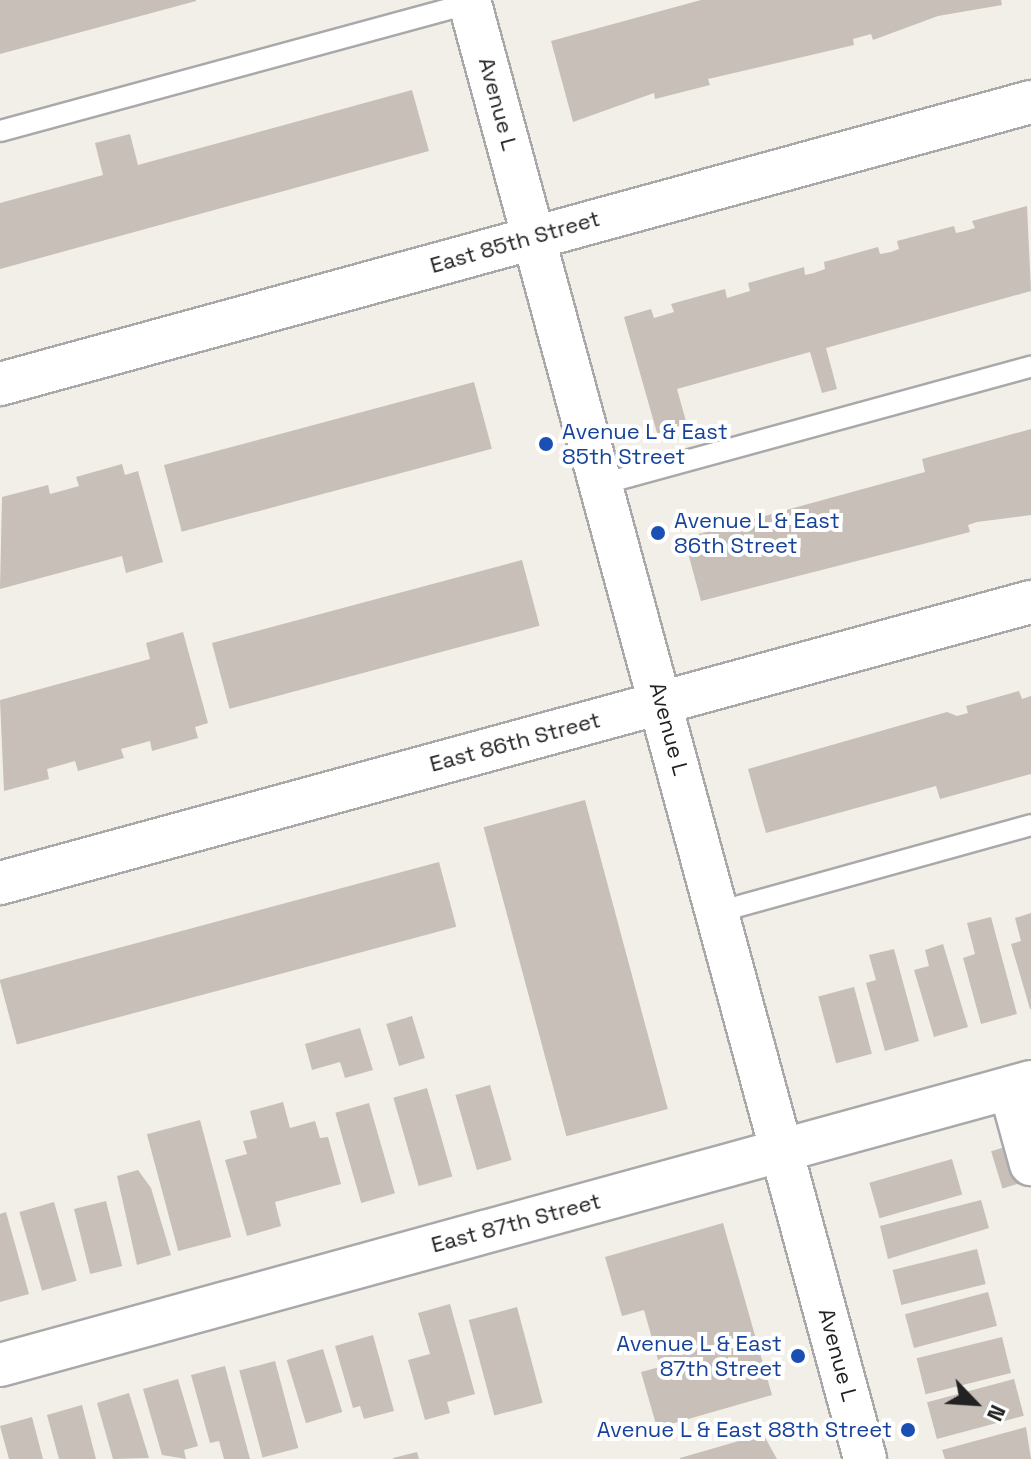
<!DOCTYPE html>
<html>
<head>
<meta charset="utf-8">
<style>
  body { margin:0 }
  #map { position:relative; width:1031px; height:1459px; overflow:hidden; background:#f2efe9; font-family:"Space Grotesk",sans-serif }
  div>[style] { position:absolute }
  [style*='--x'] { left:calc(var(--x)*1px); top:calc(var(--y)*1px); width:calc(var(--w)*1px); rotate:calc(var(--a)*1deg) }
  .building>* { inset:0; background:#c7bfb8; transform-origin:0 0 }
  .roads { filter:drop-shadow(2px 0 #a9a9a9) drop-shadow(-2px 0 #a9a9a9) drop-shadow(0 2px #a9a9a9) drop-shadow(0 -2px #a9a9a9) }
  .lane>* { height:20px; margin:-10px; padding:0 10px; transform-origin:10px; border-radius:10px; background:#fff }
  .street>* { height:42px; margin:-21px; padding:0 21px; transform-origin:21px; border-radius:21px; background:#fff }
  .dots>* { width:22px; height:22px; translate:-50% -50%; box-sizing:border-box; border:4px solid #fff; border-radius:50% }
  span { translate:-50% -50%; white-space:nowrap; text-align:center; line-height:1.15; -webkit-text-stroke:8px #fff; paint-order:stroke }
  .street-label { font-size:22px; color:#222 }
  .transit-label { font-size:22px; color:#164399 }
  .left { translate:0 -50%; text-align:left }
  .right { translate:-100% -50%; text-align:right }
  .north { position:absolute; left:935px; top:1363px; width:80px; height:80px; -webkit-text-stroke:6px #fff; paint-order:stroke; rotate:115deg; font-size:22px; font-weight:700; line-height:32px; text-align:center; color:#222 }
  .north::after { content:''; display:block; margin:auto; width:28px; height:36px; background:#222; clip-path:polygon(50% 0,100% 100%,50% 72%,0 100%) }
</style>
</head>
<body>
<div id="map">
  <div class="building">
    <i style="clip-path:polygon(0 0,196px 0,196px 1px,0 54px)"></i>
    <i style="clip-path:polygon(701px 0,1001px 0,1002px 5px,938px 16px,873px 40px,871px 34px,853px 39px,854px 45px,708px 79px,710px 85px,655px 99px,654px 93px,573px 122px,551px 41px)"></i>
    <i style="clip-path:polygon(412px 90px,429px 151px,0 269px,0 203px,103px 175px,95px 143px,130px 134px,138px 165px)"></i>
    <i style="clip-path:polygon(1027px 206px,1031px 291px,826px 348px,837px 389px,822px 393px,810px 352px,677px 389px,689px 432px,659px 440px,624px 317px,651px 309px,654px 318px,674px 312px,671px 304px,725px 289px,727px 298px,750px 291px,748px 283px,804px 267px,805px 275px,814px 273px,825px 269px,824px 262px,878px 247px,880px 254px,891px 252px,899px 249px,897px 241px,954px 226px,956px 233px,965px 231px,975px 228px,972px 221px)"></i>
    <i style="left:474px;top:382px;width:69px;height:321px;rotate:75deg"></i>
    <i style="clip-path:polygon(1031px 429px,1031px 515px,977px 522px,968px 525px,970px 532px,701px 601px,684px 538px,925px 472px,922px 459px)"></i>
    <i style="clip-path:polygon(122px 464px,125px 475px,138px 471px,163px 562px,126px 573px,122px 556px,0 589px,2px 497px,48px 485px,50px 494px,65px 490px,79px 486px,76px 477px)"></i>
    <i style="left:522px;top:560px;width:68px;height:321px;rotate:75deg"></i>
    <i style="clip-path:polygon(183px 632px,208px 723px,195px 727px,198px 738px,152px 751px,150px 741px,121px 749px,124px 758px,78px 771px,75px 761px,47px 769px,49px 779px,4px 791px,0 700px,150px 659px,146px 643px)"></i>
    <i style="clip-path:polygon(1019px 691px,1022px 699px,1031px 696px,1031px 774px,940px 799px,936px 786px,766px 833px,748px 769px,947px 712px,957px 716px,968px 713px,966px 706px)"></i>
    <i style="left:585px;top:800px;width:320px;height:105px;rotate:75deg"></i>
    <i style="left:439px;top:862px;width:67px;height:455px;rotate:75deg"></i>
    <i style="clip-path:polygon(1031px 913px,1031px 1009px,1030px 1009px,1011px 944px,1021px 941px,1015px 918px)"></i>
    <i style="clip-path:polygon(991px 917px,1017px 1014px,981px 1024px,963px 958px,975px 954px,967px 923px)"></i>
    <i style="clip-path:polygon(943px 944px,968px 1027px,934px 1037px,914px 970px,929px 966px,925px 950px)"></i>
    <i style="clip-path:polygon(894px 949px,919px 1041px,885px 1051px,866px 983px,876px 980px,869px 955px)"></i>
    <i style="left:854px;top:987px;width:69px;height:37px;rotate:75deg"></i>
    <i style="left:412px;top:1016px;width:44px;height:27px;rotate:73deg"></i>
    <i style="clip-path:polygon(360px 1028px,373px 1070px,345px 1078px,340px 1062px,312px 1070px,305px 1044px)"></i>
    <i style="left:490px;top:1085px;width:78px;height:36px;rotate:74deg"></i>
    <i style="left:427px;top:1088px;width:92px;height:35px;rotate:74deg"></i>
    <i style="clip-path:polygon(283px 1102px,290px 1128px,315px 1121px,320px 1138px,328px 1137px,341px 1184px,275px 1202px,281px 1226px,247px 1236px,225px 1160px,247px 1154px,243px 1141px,257px 1138px,250px 1111px)"></i>
    <i style="left:369px;top:1103px;width:94px;height:35px;rotate:74deg"></i>
    <i style="left:200px;top:1120px;width:121px;height:55px;rotate:75deg"></i>
    <i style="left:1015px;top:1144px;width:39px;height:25px;rotate:73deg"></i>
    <i style="left:952px;top:1159px;width:37px;height:86px;rotate:74deg"></i>
    <i style="clip-path:polygon(138px 1170px,151px 1188px,171px 1255px,137px 1265px,117px 1176px)"></i>
    <i style="clip-path:polygon(981px 1200px,989px 1228px,888px 1259px,880px 1226px)"></i>
    <i style="left:106px;top:1201px;width:67px;height:33px;rotate:76deg"></i>
    <i style="left:54px;top:1202px;width:82px;height:36px;rotate:74deg"></i>
    <i style="clip-path:polygon(6px 1212px,29px 1294px,0 1302px,0 1214px)"></i>
    <i style="clip-path:polygon(723px 1223px,772px 1395px,657px 1428px,641px 1372px,660px 1367px,644px 1310px,622px 1316px,605px 1257px)"></i>
    <i style="left:977px;top:1249px;width:36px;height:87px;rotate:76deg"></i>
    <i style="left:988px;top:1292px;width:35px;height:86px;rotate:75deg"></i>
    <i style="clip-path:polygon(450px 1304px,475px 1394px,447px 1402px,450px 1413px,425px 1420px,408px 1360px,430px 1354px,418px 1313px)"></i>
    <i style="left:517px;top:1307px;width:99px;height:50px;rotate:75deg"></i>
    <i style="clip-path:polygon(373px 1335px,394px 1411px,364px 1419px,360px 1406px,353px 1408px,335px 1346px)"></i>
    <i style="left:1002px;top:1337px;width:37px;height:88px;rotate:76deg"></i>
    <i style="left:323px;top:1349px;width:66px;height:38px;rotate:73deg"></i>
    <i style="left:275px;top:1361px;width:90px;height:37px;rotate:75deg"></i>
    <i style="clip-path:polygon(225px 1366px,250px 1459px,224px 1459px,219px 1441px,210px 1443px,191px 1375px)"></i>
    <i style="clip-path:polygon(178px 1379px,198px 1446px,184px 1450px,186px 1459px,162px 1455px,143px 1389px)"></i>
    <i style="left:1014px;top:1379px;width:38px;height:90px;rotate:75deg"></i>
    <i style="clip-path:polygon(129px 1393px,149px 1458px,113px 1459px,97px 1403px)"></i>
    <i style="clip-path:polygon(82px 1405px,96px 1459px,59px 1459px,47px 1415px)"></i>
    <i style="clip-path:polygon(32px 1417px,43px 1459px,9px 1459px,0 1426px)"></i>
    <i style="clip-path:polygon(1026px 1427px,1031px 1459px,945px 1459px,942px 1450px)"></i>
    <i style="clip-path:polygon(763px 1434px,777px 1459px,680px 1459px,680px 1458px)"></i>
    <i style="clip-path:polygon(417px 1452px,419px 1459px,393px 1459px,393px 1458px)"></i>
  </div>
  <div class="roads">
    <div class="lane">
      <i style="--x:0;--y:131;--w:492;--a:-15.2"></i>
      <i style="--x:602;--y:484;--w:445;--a:-15.3"></i>
      <i style="--x:718;--y:912;--w:325;--a:-15.5"></i>
    </div>
    <div class="street">
      <i style="--x:469;--y:0;--w:1512;--a:74.81"></i>
      <i style="--x:0;--y:384;--w:1069;--a:-15.3"></i>
      <i style="--x:0;--y:883;--w:1069;--a:-15.25"></i>
      <i style="--x:1010;--y:1088;--w:79;--a:74.6"></i>
      <i style="--x:0;--y:1365;--w:1069;--a:-15.35"></i>
    </div>
  </div>
  <div class="dots">
    <i style="left:546px;top:444px;background:#1a4fb4"></i>
    <i style="left:658px;top:533px;background:#1a4fb4"></i>
    <i style="left:798px;top:1356px;background:#1a4fb4"></i>
    <i style="left:908px;top:1430px;background:#1a4fb4"></i>
  </div>
  <div class="street-label">
    <span style="left:498px;top:104px;rotate:75deg">Avenue L</span>
    <span style="left:515px;top:242px;rotate:-16deg">East 85th Street</span>
    <span style="left:669px;top:729px;rotate:75deg">Avenue L</span>
    <span style="left:515px;top:742px;rotate:-15deg">East 86th Street</span>
    <span style="left:516px;top:1223px;rotate:-15deg">East 87th Street</span>
    <span style="left:838px;top:1355px;rotate:75deg">Avenue L</span>
  </div>
  <div class="transit-label">
    <span class="left" style="left:562px;top:444px">Avenue L &amp; East<br>85th Street</span>
    <span class="left" style="left:674px;top:533px">Avenue L &amp; East<br>86th Street</span>
    <span class="right" style="left:782px;top:1356px">Avenue L &amp; East<br>87th Street</span>
    <span class="right" style="left:892px;top:1430px">Avenue L &amp; East 88th Street</span>
  </div>
  <div class="north">N</div>
</div>
</body>
</html>
